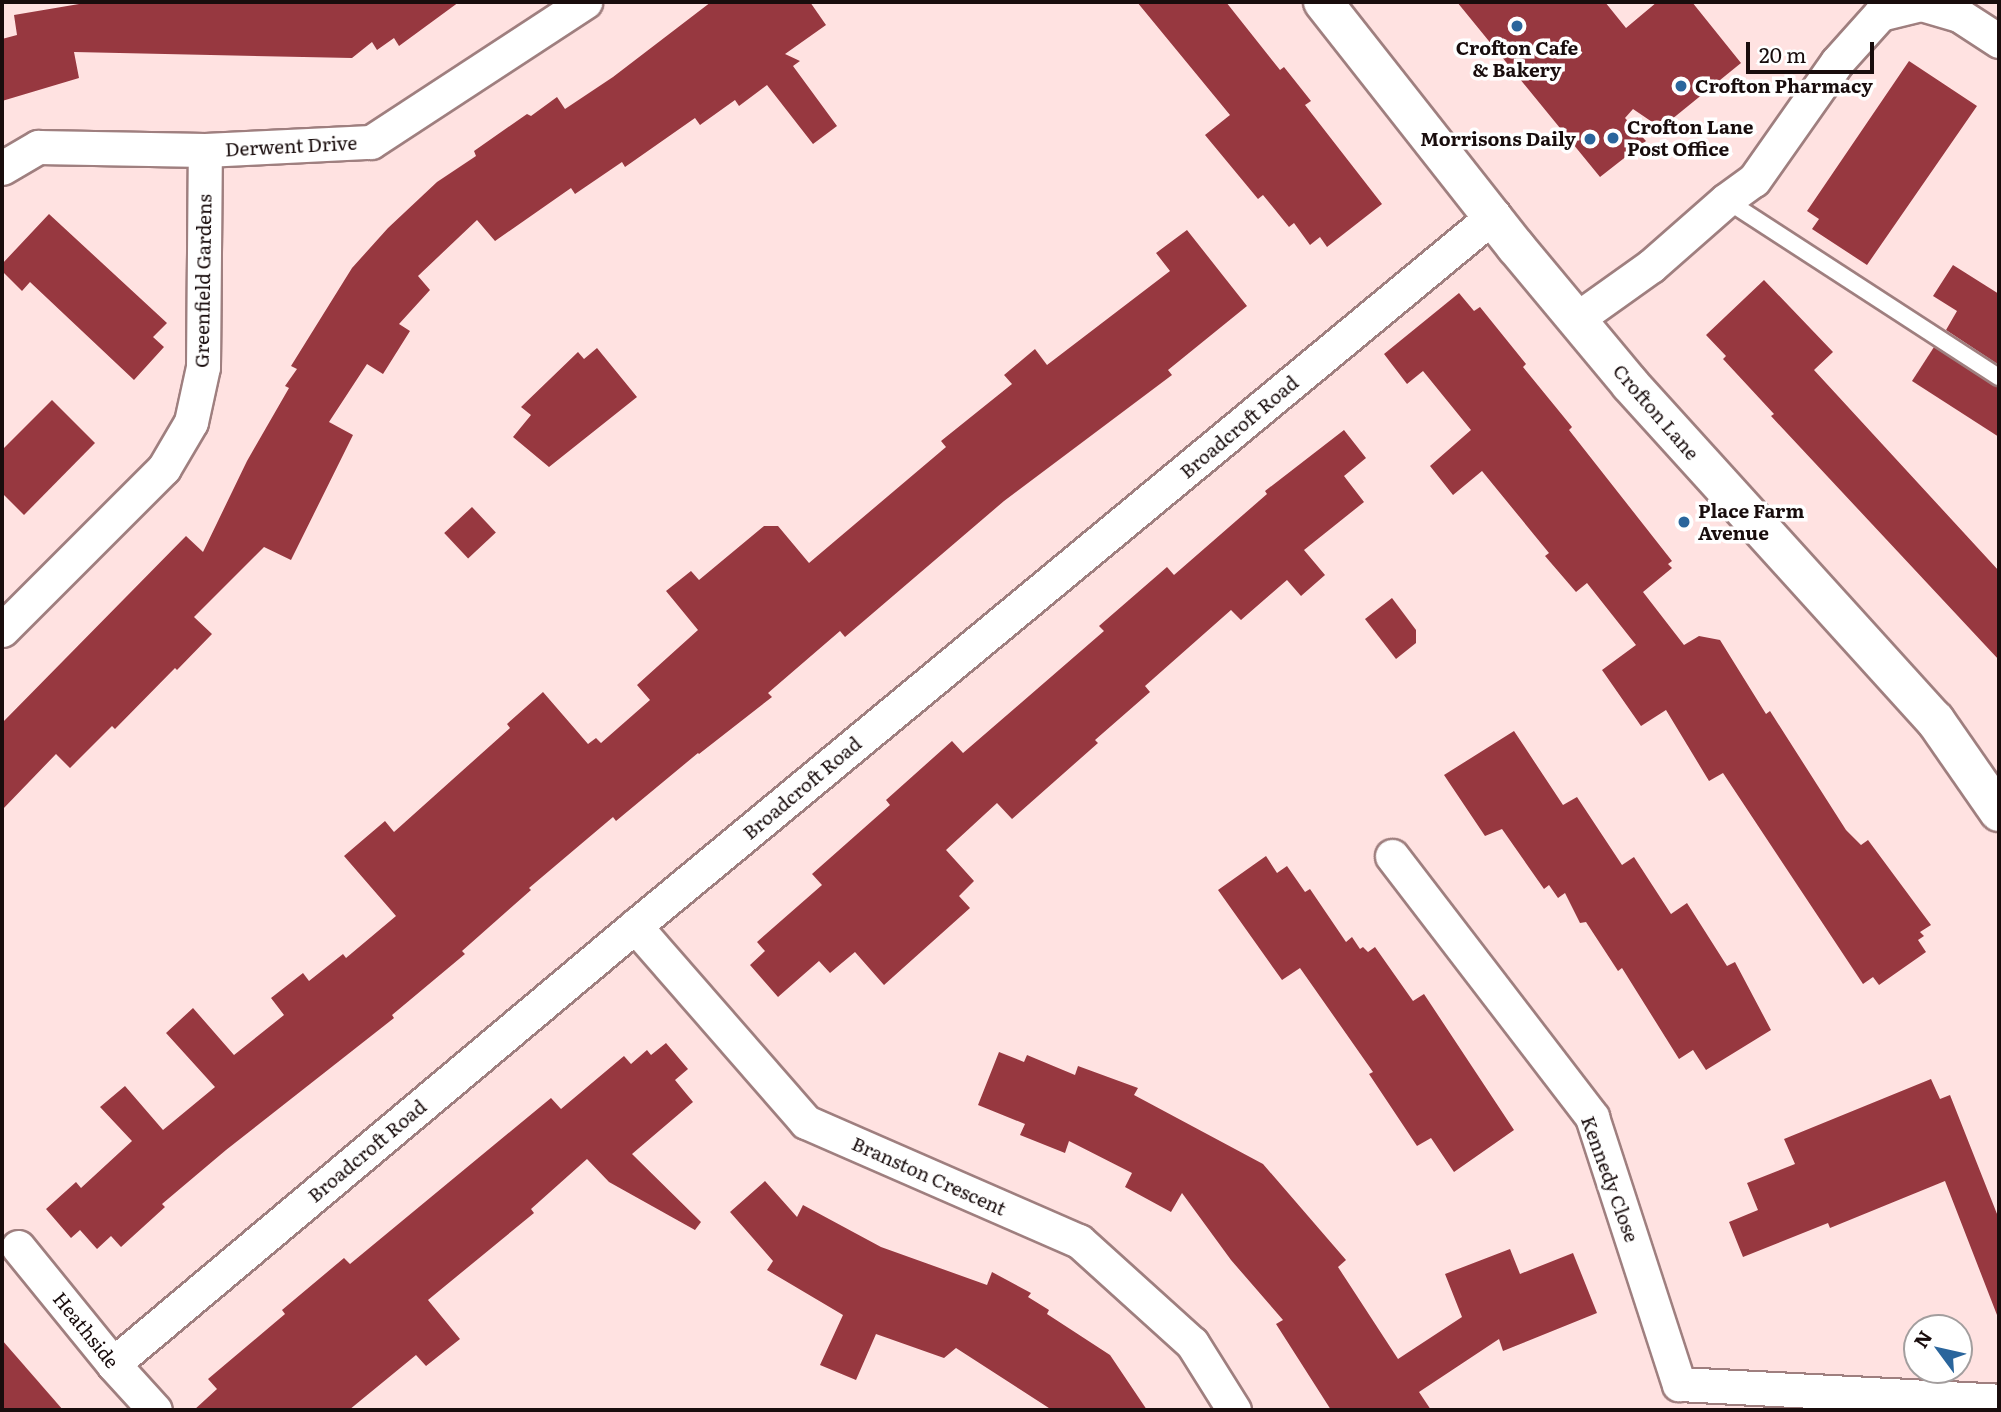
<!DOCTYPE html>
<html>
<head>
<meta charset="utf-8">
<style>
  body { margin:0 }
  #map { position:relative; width:2001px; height:1412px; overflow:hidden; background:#ffe2e1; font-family:Literata,serif }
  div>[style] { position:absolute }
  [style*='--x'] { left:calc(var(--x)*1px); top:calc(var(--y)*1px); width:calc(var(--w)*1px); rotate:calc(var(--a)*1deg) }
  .building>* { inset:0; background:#973840; transform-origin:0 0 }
  .roads { filter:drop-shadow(2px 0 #9f7f7f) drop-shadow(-2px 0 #9f7f7f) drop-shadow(0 2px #9f7f7f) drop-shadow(0 -2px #9f7f7f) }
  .service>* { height:16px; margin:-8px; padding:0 8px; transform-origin:8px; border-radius:8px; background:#fff }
  .minor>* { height:33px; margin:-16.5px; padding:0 16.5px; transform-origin:16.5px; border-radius:16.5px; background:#fff }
  .tertiary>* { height:38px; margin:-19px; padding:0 19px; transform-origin:19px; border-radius:19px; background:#fff }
  .dots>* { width:19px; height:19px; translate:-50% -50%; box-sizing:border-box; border:4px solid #fff; border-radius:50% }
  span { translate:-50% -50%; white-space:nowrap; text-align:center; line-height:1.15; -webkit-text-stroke:7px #fff; paint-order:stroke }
  .poi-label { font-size:19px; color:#190d0d; font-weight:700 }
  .left { translate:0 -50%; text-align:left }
  .right { translate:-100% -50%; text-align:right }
  .street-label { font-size:19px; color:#190d0d }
  .frame { position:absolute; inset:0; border:4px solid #190d0d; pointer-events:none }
  .north { position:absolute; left:1903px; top:1314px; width:70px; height:70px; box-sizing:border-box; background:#fff; border:2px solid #a39e9e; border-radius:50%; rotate:303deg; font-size:19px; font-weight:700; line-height:28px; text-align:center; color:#190d0d }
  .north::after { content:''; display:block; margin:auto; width:24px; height:32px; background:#2a659c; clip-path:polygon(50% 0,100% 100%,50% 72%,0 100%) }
  .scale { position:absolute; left:1746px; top:42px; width:128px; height:32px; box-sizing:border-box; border:4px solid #190d0d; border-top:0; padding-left:9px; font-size:21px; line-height:24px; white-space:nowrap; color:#190d0d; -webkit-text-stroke:5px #fff; paint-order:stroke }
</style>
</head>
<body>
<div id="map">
  <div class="building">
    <i style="clip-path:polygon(113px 2px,459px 2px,399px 46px,394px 38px,377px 50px,372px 42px,352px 58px,74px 52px,79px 78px,2px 101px,2px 39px,17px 35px,14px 15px,85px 3px)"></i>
    <i style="clip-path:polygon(711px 2px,810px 2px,826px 25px,785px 54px,800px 61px,793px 66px,837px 126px,813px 144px,767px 85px,739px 106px,735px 100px,700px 125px,695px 118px,625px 167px,622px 162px,575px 194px,571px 188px,495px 241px,477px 220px,418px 276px,430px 290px,399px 324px,410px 331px,383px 374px,367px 364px,329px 422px,353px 435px,291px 560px,264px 547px,194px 617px,212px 634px,177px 670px,175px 668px,115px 729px,112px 726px,70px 768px,56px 754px,2px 810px,2px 723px,186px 536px,203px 552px,247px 461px,289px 388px,285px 386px,297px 369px,291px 366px,352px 268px,388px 228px,437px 182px,476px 156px,474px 151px,527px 114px,531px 116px,557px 97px,565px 109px,613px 77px)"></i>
    <i style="clip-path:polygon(1137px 2px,1226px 2px,1280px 70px,1284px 67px,1311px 101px,1305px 105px,1382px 204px,1327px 247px,1320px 237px,1310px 245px,1294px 223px,1289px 227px,1263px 195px,1258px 199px,1205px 135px,1230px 115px)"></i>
    <i style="clip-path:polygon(1457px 2px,1605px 2px,1626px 28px,1657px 2px,1692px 2px,1741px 63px,1661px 128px,1633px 109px,1625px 118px,1646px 141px,1600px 177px)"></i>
    <i style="clip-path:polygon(1909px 61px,1977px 106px,1867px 265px,1812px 229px,1819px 219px,1807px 211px)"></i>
    <i style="clip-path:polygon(49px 214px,167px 323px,153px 337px,164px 347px,134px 380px,30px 282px,22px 291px,2px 271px,2px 264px)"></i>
    <i style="clip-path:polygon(1187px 230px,1247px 306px,1168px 370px,1172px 375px,1004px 501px,845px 637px,840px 631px,768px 693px,772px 697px,699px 754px,698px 753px,616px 821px,613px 817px,529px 888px,531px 890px,462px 951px,465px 954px,392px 1015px,394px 1018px,226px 1150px,162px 1204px,165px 1207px,121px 1247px,111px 1236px,97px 1249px,80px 1230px,71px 1238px,46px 1209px,76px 1182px,81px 1188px,132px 1141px,100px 1107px,125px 1086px,163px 1130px,215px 1087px,166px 1033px,193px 1008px,234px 1055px,284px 1015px,271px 998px,303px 973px,309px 981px,343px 954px,346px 958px,396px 916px,344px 856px,385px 821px,394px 832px,510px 728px,507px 724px,543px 692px,588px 744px,596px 738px,601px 743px,650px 700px,637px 685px,698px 630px,666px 591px,691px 571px,699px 580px,764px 526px,778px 526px,809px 563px,946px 447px,941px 441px,1012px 384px,1004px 375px,1035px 349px,1047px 365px,1170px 271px,1156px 253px)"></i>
    <i style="clip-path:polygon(1953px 265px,1999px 294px,1999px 365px,1946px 330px,1957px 311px,1933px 296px)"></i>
    <i style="clip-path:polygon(1764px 280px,1833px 352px,1814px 370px,1999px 571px,1999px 660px,1771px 416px,1774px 414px,1723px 359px,1726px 356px,1706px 335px)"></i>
    <i style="clip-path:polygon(1459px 293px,1474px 311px,1480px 307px,1526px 364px,1523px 367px,1572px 427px,1569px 430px,1672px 561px,1668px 564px,1672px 568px,1643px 592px,1684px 645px,1699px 636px,1720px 640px,1766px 714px,1770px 711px,1846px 830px,1861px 845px,1868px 840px,1931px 925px,1920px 932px,1924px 936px,1918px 940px,1926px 952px,1879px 985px,1873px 977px,1863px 984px,1723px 773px,1709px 781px,1666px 710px,1641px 726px,1602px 670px,1636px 645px,1587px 583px,1576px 592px,1545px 556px,1549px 553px,1482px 471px,1453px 495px,1430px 466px,1471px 430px,1423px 371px,1407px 384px,1384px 354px)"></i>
    <i style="clip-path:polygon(1934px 347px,1999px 387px,1999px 437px,1912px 381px)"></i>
    <i style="clip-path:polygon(597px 348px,637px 397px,549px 467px,513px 437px,531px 415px,521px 407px,578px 352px,584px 359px)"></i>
    <i style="clip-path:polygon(52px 400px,95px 443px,24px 515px,2px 493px,2px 450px)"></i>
    <i style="clip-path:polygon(1344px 430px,1366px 458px,1344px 476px,1364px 502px,1304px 550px,1325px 575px,1301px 596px,1287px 580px,1241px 620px,1231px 610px,1145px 686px,1150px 692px,1095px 740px,1098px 743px,1012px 819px,997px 803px,946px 850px,974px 881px,959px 896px,970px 908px,884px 985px,855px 952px,830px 973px,819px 961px,778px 997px,750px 965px,765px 951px,757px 942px,822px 885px,812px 874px,890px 805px,886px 800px,952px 741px,963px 753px,1104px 631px,1099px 626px,1167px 567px,1174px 575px,1267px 494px,1265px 491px)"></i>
    <i style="left:472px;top:507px;width:35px;height:38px;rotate:47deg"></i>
    <i style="clip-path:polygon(1392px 598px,1416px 630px,1416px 643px,1396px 659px,1365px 619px)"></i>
    <i style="clip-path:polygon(1514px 731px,1563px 805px,1577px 797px,1622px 865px,1634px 857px,1671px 914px,1687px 903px,1727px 966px,1735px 962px,1771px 1030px,1706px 1070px,1693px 1050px,1679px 1059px,1622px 968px,1618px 971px,1586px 922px,1580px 923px,1565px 893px,1558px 898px,1549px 885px,1544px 889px,1502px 829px,1485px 836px,1444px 775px)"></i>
    <i style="clip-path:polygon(1266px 856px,1277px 873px,1287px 866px,1305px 892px,1310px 889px,1346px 942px,1352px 937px,1360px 949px,1363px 947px,1368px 952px,1375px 947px,1413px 1001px,1424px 994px,1514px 1130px,1454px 1172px,1431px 1138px,1417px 1146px,1369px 1074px,1373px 1072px,1300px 968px,1282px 980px,1218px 890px)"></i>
    <i style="clip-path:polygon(666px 1043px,688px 1069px,675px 1080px,693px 1102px,632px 1154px,701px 1222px,695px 1230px,609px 1182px,587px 1159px,531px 1209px,534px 1213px,428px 1300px,460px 1339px,426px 1366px,416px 1355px,349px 1410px,194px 1410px,217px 1389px,208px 1379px,285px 1314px,282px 1310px,344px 1258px,350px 1264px,551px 1098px,561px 1109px,624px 1056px,631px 1064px,647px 1050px,651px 1055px)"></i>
    <i style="clip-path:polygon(999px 1052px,1024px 1062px,1027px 1055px,1075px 1075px,1078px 1066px,1138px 1088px,1134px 1095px,1263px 1164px,1346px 1260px,1338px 1267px,1398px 1359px,1462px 1317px,1445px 1274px,1510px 1249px,1520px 1274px,1573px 1253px,1597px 1313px,1503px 1351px,1499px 1339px,1419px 1392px,1431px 1410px,1331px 1410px,1276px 1324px,1283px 1320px,1231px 1260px,1182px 1193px,1171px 1212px,1125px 1187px,1132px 1173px,1069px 1141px,1065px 1153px,1020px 1135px,1025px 1124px,978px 1105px)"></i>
    <i style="clip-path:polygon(1931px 1079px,1940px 1099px,1950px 1095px,1999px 1219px,1999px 1315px,1997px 1315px,1945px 1181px,1830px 1228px,1828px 1223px,1743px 1257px,1729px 1222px,1758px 1210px,1747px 1183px,1795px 1164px,1784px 1139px)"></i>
    <i style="clip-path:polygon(765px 1181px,797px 1217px,803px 1205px,881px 1247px,987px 1285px,992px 1272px,1031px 1293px,1028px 1297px,1049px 1310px,1047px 1314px,1110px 1355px,1147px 1410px,1052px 1410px,956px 1348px,944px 1358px,876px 1334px,856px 1380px,820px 1365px,843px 1315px,767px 1270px,773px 1261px,730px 1212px)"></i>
    <i style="clip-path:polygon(2px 1340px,63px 1410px,2px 1410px)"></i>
  </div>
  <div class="roads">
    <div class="service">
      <i style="--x:1726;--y:200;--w:325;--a:33"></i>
    </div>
    <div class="minor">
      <i style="--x:2;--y:168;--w:42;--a:-30.3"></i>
      <i style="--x:38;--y:147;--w:167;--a:1"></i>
      <i style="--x:205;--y:150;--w:166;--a:-2.8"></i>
      <i style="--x:371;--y:142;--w:256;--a:-33.2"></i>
      <i style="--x:1578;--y:318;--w:90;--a:-35.5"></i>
      <i style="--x:1651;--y:266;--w:100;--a:-41.3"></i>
      <i style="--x:1726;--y:200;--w:34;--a:-36"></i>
      <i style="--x:1754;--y:180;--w:144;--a:-54.9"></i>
      <i style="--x:1837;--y:62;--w:64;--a:-48.1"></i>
      <i style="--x:1880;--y:14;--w:42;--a:-13.7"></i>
      <i style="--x:1921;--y:4;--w:40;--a:16"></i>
      <i style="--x:1959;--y:15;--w:48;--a:33"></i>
      <i style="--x:2;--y:630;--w:229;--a:-45"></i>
      <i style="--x:164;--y:468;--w:53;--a:-59.6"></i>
      <i style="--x:191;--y:422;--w:56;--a:-77.7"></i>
      <i style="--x:203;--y:367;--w:217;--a:-89.5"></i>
      <i style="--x:1392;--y:856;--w:329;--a:52.5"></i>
      <i style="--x:1592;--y:1117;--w:281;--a:72"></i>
      <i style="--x:1679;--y:1384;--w:320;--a:3"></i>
      <i style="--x:635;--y:926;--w:260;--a:48.9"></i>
      <i style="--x:806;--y:1122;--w:298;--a:23.6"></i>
      <i style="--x:1079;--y:1241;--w:152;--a:42.1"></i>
      <i style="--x:1192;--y:1343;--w:79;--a:57.9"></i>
      <i style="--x:18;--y:1247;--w:151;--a:50.9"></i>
      <i style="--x:113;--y:1364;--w:62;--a:47.6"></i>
      <i style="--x:113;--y:1364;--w:681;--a:-40"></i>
      <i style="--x:635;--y:926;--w:1115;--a:-39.61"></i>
    </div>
    <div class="tertiary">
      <i style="--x:1323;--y:2;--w:312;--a:51.8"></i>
      <i style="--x:1516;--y:247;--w:178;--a:50.2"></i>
      <i style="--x:1630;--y:384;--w:454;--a:47.8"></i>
      <i style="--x:1935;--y:720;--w:112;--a:55.2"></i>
    </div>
  </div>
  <div class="dots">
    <i style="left:1517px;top:26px;background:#2a659c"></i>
    <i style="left:1681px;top:86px;background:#2a659c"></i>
    <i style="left:1613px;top:138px;background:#2a659c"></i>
    <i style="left:1590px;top:139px;background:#2a659c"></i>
    <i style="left:1684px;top:522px;background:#2a659c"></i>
  </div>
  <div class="poi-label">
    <span style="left:1517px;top:59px">Crofton Cafe<br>&amp; Bakery</span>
    <span class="left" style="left:1695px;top:86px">Crofton Pharmacy</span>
    <span class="left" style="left:1627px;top:138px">Crofton Lane<br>Post Office</span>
    <span class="right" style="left:1576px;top:139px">Morrisons Daily</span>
    <span class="left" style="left:1698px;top:522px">Place Farm<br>Avenue</span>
  </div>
  <div class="street-label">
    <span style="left:291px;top:146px;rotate:-3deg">Derwent Drive</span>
    <span style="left:203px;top:281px;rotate:-89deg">Greenfield Gardens</span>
    <span style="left:1656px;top:412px;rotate:49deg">Crofton Lane</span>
    <span style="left:1239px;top:427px;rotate:-40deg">Broadcroft Road</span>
    <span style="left:802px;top:788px;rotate:-40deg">Broadcroft Road</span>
    <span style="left:367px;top:1151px;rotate:-40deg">Broadcroft Road</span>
    <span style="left:929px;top:1176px;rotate:24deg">Branston Crescent</span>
    <span style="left:1610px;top:1179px;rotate:70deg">Kennedy Close</span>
    <span style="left:86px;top:1330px;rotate:51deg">Heathside</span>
  </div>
  <div class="frame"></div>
  <div class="north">N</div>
  <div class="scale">20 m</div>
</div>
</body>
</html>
